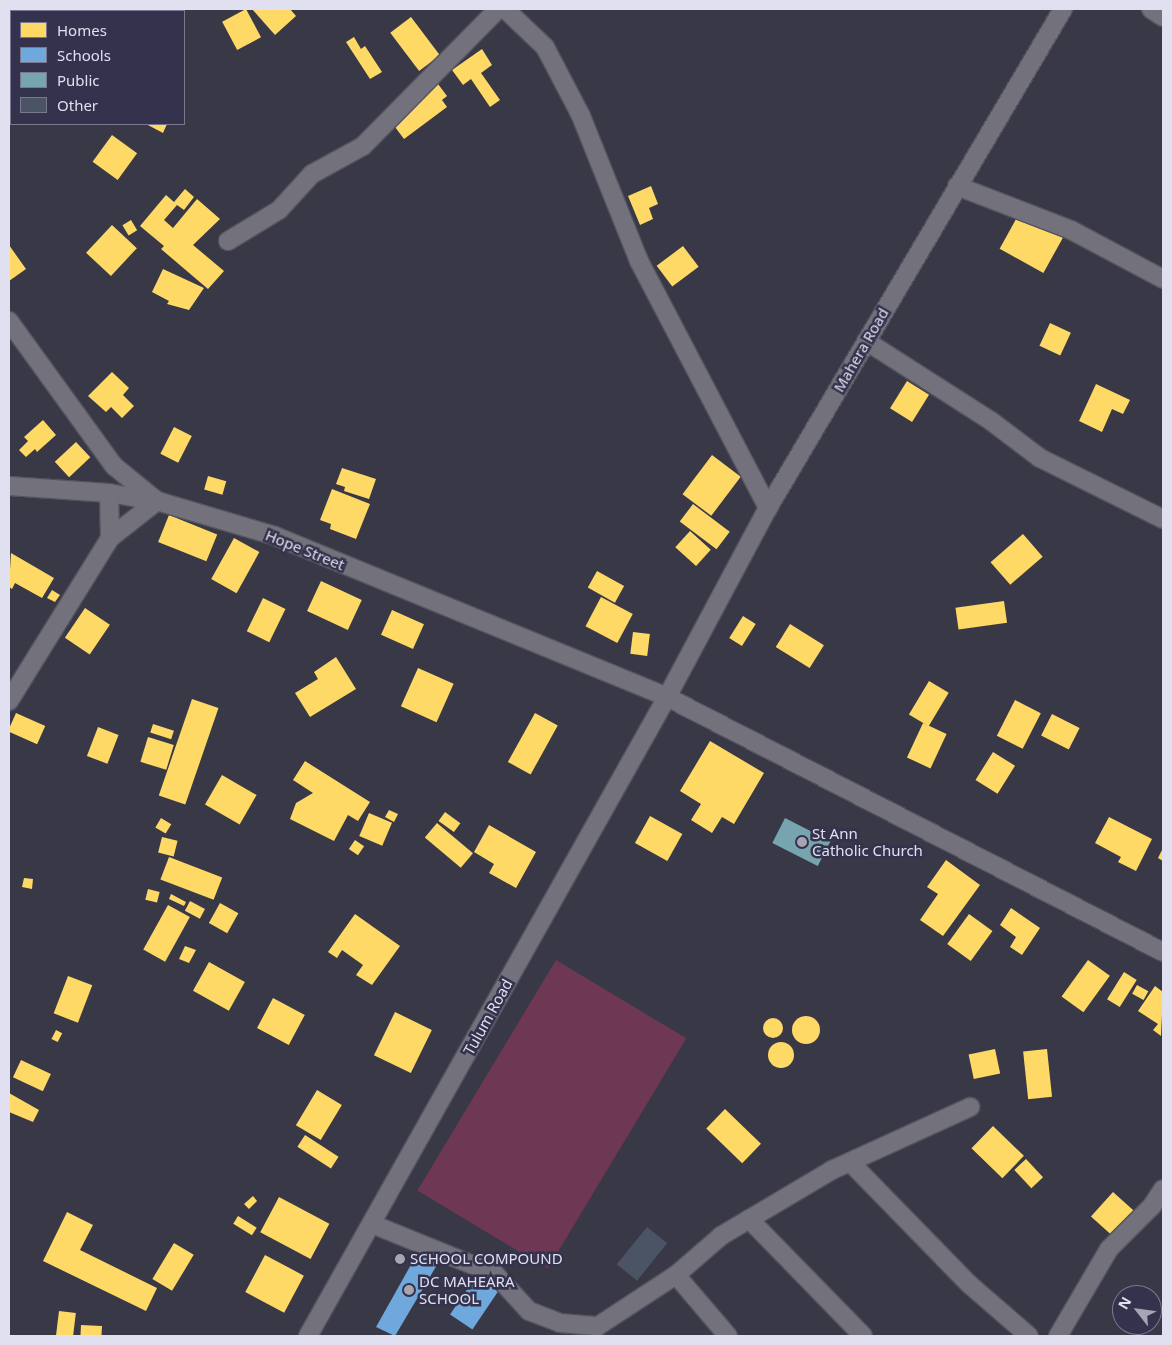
<!DOCTYPE html>
<html>
<head>
<meta charset="utf-8">
<style>
  body { margin:0 }
  #map { position:relative; width:1172px; height:1345px; overflow:hidden; background:#393846; font-family:"Noto Sans",sans-serif }
  div>[style] { position:absolute }
  [style*='--x'] { left:calc(var(--x)*1px); top:calc(var(--y)*1px); width:calc(var(--w)*1px); rotate:calc(var(--a)*1deg) }
  .green>* { inset:0; background:#6e3753; transform-origin:0 0 }
  .homes>* { inset:0; background:#ffd966; transform-origin:0 0 }
  .round { border-radius:50% }
  .schools>* { inset:0; background:#6fa8dc; transform-origin:0 0 }
  .public>* { inset:0; background:#76a5af; transform-origin:0 0 }
  .building>* { inset:0; background:#4b5465; transform-origin:0 0 }
  .roads { filter:drop-shadow(1px 0 #545460) drop-shadow(-1px 0 #545460) drop-shadow(0 1px #545460) drop-shadow(0 -1px #545460) }
  .minor>* { height:18px; margin:-9px; padding:0 9px; transform-origin:9px; border-radius:9px; background:#72717c }
  .dots>* { width:14px; height:14px; translate:-50% -50%; box-sizing:border-box; border:2px solid #34324c; border-radius:50% }
  span { translate:-50% -50%; white-space:nowrap; text-align:center; line-height:1.15; -webkit-text-stroke:5px #34324c; paint-order:stroke }
  .street-label { font-size:15px; color:#e0e0f0 }
  .poi-label { font-size:15px; color:#e0e0f0 }
  .left { translate:0 -50%; text-align:left }
  .frame { position:absolute; inset:0; border:10px solid #e0e0f0; pointer-events:none }
  .legend { position:absolute; left:10px; top:10px; width:175px; height:115px; box-sizing:border-box; background:#34324c; border:1px solid #79788e; margin:0; padding:6px 9px; list-style:none; font-size:15px; color:#e0e0f0 }
  .legend li { display:flex; align-items:center; gap:10px; height:25px }
  .legend b { width:25px; border:1px solid #79788e }
  .north { position:absolute; left:1112px; top:1285px; width:50px; height:50px; box-sizing:border-box; background:#34324c; border:1px solid #79788e; border-radius:50%; rotate:300deg; font-size:14px; font-weight:700; line-height:20px; text-align:center; color:#e0e0f0 }
  .north::after { content:''; display:block; margin:auto; width:18px; height:22px; background:#a6a5b4; clip-path:polygon(50% 0,100% 100%,50% 72%,0 100%) }
</style>
</head>
<body>
<div id="map">
  <div class="green">
    <i style="left:556px;top:960px;width:152px;height:269px;rotate:31deg"></i>
  </div>
  <div class="homes">
    <i style="left:246px;top:9px;width:32px;height:27px;rotate:62deg"></i>
    <i style="clip-path:polygon(252px 9px,290px 9px,296px 16px,275px 35px)"></i>
    <i style="left:411px;top:17px;width:48px;height:26px;rotate:53deg"></i>
    <i style="clip-path:polygon(354px 37px,361px 49px,365px 46px,382px 72px,370px 79px,346px 42px)"></i>
    <i style="clip-path:polygon(482px 49px,492px 65px,481px 73px,500px 100px,490px 107px,471px 79px,463px 85px,452px 70px)"></i>
    <i style="clip-path:polygon(438px 84px,447px 96px,442px 100px,447px 107px,404px 139px,392px 123px)"></i>
    <i style="clip-path:polygon(146px 124px,167px 124px,163px 133px)"></i>
    <i style="left:112px;top:135px;width:31px;height:33px;rotate:36deg"></i>
    <i style="clip-path:polygon(651px 186px,658px 204px,649px 208px,653px 219px,640px 225px,628px 196px)"></i>
    <i style="clip-path:polygon(185px 189px,194px 197px,184px 210px,177px 205px,164px 220px,173px 228px,197px 199px,220px 219px,193px 245px,224px 271px,208px 289px,161px 249px,164px 246px,140px 226px,166px 195px,174px 202px)"></i>
    <i style="left:1020px;top:212px;width:50px;height:42px;rotate:29deg"></i>
    <i style="left:131px;top:220px;width:12px;height:10px;rotate:59deg"></i>
    <i style="left:112px;top:225px;width:34px;height:38px;rotate:43deg"></i>
    <i style="clip-path:polygon(9px 245px,26px 269px,9px 281px)"></i>
    <i style="left:683px;top:246px;width:26px;height:33px;rotate:53deg"></i>
    <i style="clip-path:polygon(163px 269px,204px 288px,189px 310px,167px 304px,169px 301px,152px 292px)"></i>
    <i style="left:1050px;top:323px;width:23px;height:25px;rotate:25deg"></i>
    <i style="clip-path:polygon(112px 372px,129px 388px,123px 395px,134px 406px,122px 418px,111px 407px,106px 412px,88px 396px)"></i>
    <i style="left:907px;top:381px;width:26px;height:32px;rotate:32deg"></i>
    <i style="clip-path:polygon(1096px 384px,1130px 400px,1123px 414px,1112px 409px,1102px 432px,1079px 421px)"></i>
    <i style="clip-path:polygon(43px 420px,56px 435px,37px 452px,35px 449px,26px 457px,19px 450px,28px 441px,24px 437px)"></i>
    <i style="left:174px;top:427px;width:20px;height:30px;rotate:27deg"></i>
    <i style="left:76px;top:442px;width:21px;height:29px;rotate:47deg"></i>
    <i style="left:712px;top:455px;width:36px;height:49px;rotate:37deg"></i>
    <i style="clip-path:polygon(342px 468px,376px 479px,369px 499px,344px 491px,345px 487px,336px 484px)"></i>
    <i style="left:208px;top:476px;width:19px;height:14px;rotate:16deg"></i>
    <i style="clip-path:polygon(332px 489px,370px 504px,356px 539px,330px 529px,331px 524px,320px 520px)"></i>
    <i style="left:693px;top:504px;width:46px;height:22px;rotate:37deg"></i>
    <i style="left:169px;top:515px;width:52px;height:29px;rotate:22deg"></i>
    <i style="left:690px;top:531px;width:28px;height:22px;rotate:42deg"></i>
    <i style="left:1023px;top:534px;width:30px;height:43px;rotate:49deg"></i>
    <i style="left:234px;top:538px;width:29px;height:47px;rotate:29deg"></i>
    <i style="clip-path:polygon(11px 553px,54px 578px,42px 598px,15px 583px,12px 589px,9px 587px)"></i>
    <i style="left:597px;top:571px;width:31px;height:19px;rotate:29deg"></i>
    <i style="left:321px;top:581px;width:45px;height:33px;rotate:25deg"></i>
    <i style="clip-path:polygon(52px 590px,60px 595px,55px 602px,47px 598px)"></i>
    <i style="left:601px;top:597px;width:36px;height:33px;rotate:28deg"></i>
    <i style="left:263px;top:598px;width:25px;height:37px;rotate:26deg"></i>
    <i style="left:1004px;top:601px;width:22px;height:49px;rotate:82deg"></i>
    <i style="left:85px;top:608px;width:30px;height:36px;rotate:34deg"></i>
    <i style="left:392px;top:610px;width:35px;height:27px;rotate:24deg"></i>
    <i style="left:743px;top:616px;width:15px;height:26px;rotate:32deg"></i>
    <i style="left:790px;top:624px;width:40px;height:27px;rotate:32deg"></i>
    <i style="left:633px;top:632px;width:17px;height:22px;rotate:7deg"></i>
    <i style="clip-path:polygon(336px 657px,356px 689px,310px 717px,295px 693px,318px 679px,314px 672px)"></i>
    <i style="left:418px;top:668px;width:39px;height:42px;rotate:24deg"></i>
    <i style="left:929px;top:681px;width:23px;height:39px;rotate:31deg"></i>
    <i style="left:192px;top:699px;width:28px;height:102px;rotate:19deg"></i>
    <i style="left:1015px;top:700px;width:29px;height:40px;rotate:27deg"></i>
    <i style="left:16px;top:713px;width:32px;height:20px;rotate:24deg"></i>
    <i style="left:535px;top:713px;width:26px;height:56px;rotate:29deg"></i>
    <i style="left:1052px;top:714px;width:31px;height:24px;rotate:27deg"></i>
    <i style="left:923px;top:723px;width:26px;height:38px;rotate:25deg"></i>
    <i style="left:153px;top:724px;width:22px;height:9px;rotate:18deg"></i>
    <i style="left:98px;top:727px;width:22px;height:31px;rotate:21deg"></i>
    <i style="left:148px;top:737px;width:27px;height:26px;rotate:17deg"></i>
    <i style="clip-path:polygon(710px 741px,764px 773px,734px 824px,722px 817px,712px 833px,691px 820px,701px 804px,680px 791px)"></i>
    <i style="left:993px;top:752px;width:26px;height:33px;rotate:32deg"></i>
    <i style="clip-path:polygon(305px 761px,370px 802px,358px 821px,348px 815px,334px 841px,290px 819px,296px 803px,313px 793px,293px 780px)"></i>
    <i style="left:222px;top:775px;width:40px;height:34px;rotate:30deg"></i>
    <i style="clip-path:polygon(389px 810px,398px 814px,394px 822px,385px 817px)"></i>
    <i style="left:445px;top:812px;width:19px;height:11px;rotate:36deg"></i>
    <i style="left:369px;top:813px;width:25px;height:25px;rotate:23deg"></i>
    <i style="left:650px;top:816px;width:37px;height:31px;rotate:29deg"></i>
    <i style="clip-path:polygon(1109px 817px,1152px 839px,1136px 871px,1118px 862px,1121px 857px,1095px 843px)"></i>
    <i style="left:161px;top:818px;width:12px;height:11px;rotate:31deg"></i>
    <i style="left:437px;top:823px;width:47px;height:19px;rotate:40deg"></i>
    <i style="clip-path:polygon(489px 825px,536px 852px,516px 888px,489px 873px,494px 864px,474px 852px)"></i>
    <i style="left:162px;top:837px;width:16px;height:16px;rotate:14deg"></i>
    <i style="left:355px;top:840px;width:11px;height:11px;rotate:34deg"></i>
    <i style="clip-path:polygon(1163px 848px,1163px 861px,1158px 858px)"></i>
    <i style="left:169px;top:857px;width:57px;height:24px;rotate:21deg"></i>
    <i style="clip-path:polygon(946px 860px,980px 885px,943px 936px,920px 920px,938px 894px,927px 887px)"></i>
    <i style="clip-path:polygon(24px 878px,33px 879px,32px 889px,22px 887px)"></i>
    <i style="left:148px;top:889px;width:12px;height:11px;rotate:14deg"></i>
    <i style="clip-path:polygon(171px 894px,186px 902px,184px 906px,169px 899px)"></i>
    <i style="left:190px;top:901px;width:17px;height:11px;rotate:28deg"></i>
    <i style="left:220px;top:903px;width:21px;height:23px;rotate:29deg"></i>
    <i style="left:168px;top:905px;width:25px;height:51px;rotate:29deg"></i>
    <i style="clip-path:polygon(1011px 908px,1040px 928px,1022px 955px,1010px 947px,1016px 937px,1000px 925px)"></i>
    <i style="clip-path:polygon(355px 914px,400px 946px,372px 985px,356px 975px,363px 965px,342px 950px,337px 958px,328px 952px)"></i>
    <i style="left:969px;top:914px;width:29px;height:37px;rotate:36deg"></i>
    <i style="clip-path:polygon(185px 946px,196px 950px,189px 963px,179px 959px)"></i>
    <i style="left:1088px;top:960px;width:27px;height:45px;rotate:36deg"></i>
    <i style="left:209px;top:962px;width:41px;height:33px;rotate:29deg"></i>
    <i style="left:1124px;top:972px;width:15px;height:32px;rotate:32deg"></i>
    <i style="left:68px;top:976px;width:26px;height:40px;rotate:21deg"></i>
    <i style="left:1137px;top:985px;width:13px;height:10px;rotate:29deg"></i>
    <i style="clip-path:polygon(1155px 986px,1163px 992px,1161px 1036px,1153px 1030px,1158px 1024px,1138px 1011px)"></i>
    <i style="left:273px;top:998px;width:36px;height:34px;rotate:28deg"></i>
    <i style="left:395px;top:1012px;width:41px;height:48px;rotate:26deg"></i>
    <i class="round" style="left:792px;top:1016px;width:28px;height:28px"></i>
    <i class="round" style="left:763px;top:1018px;width:20px;height:20px"></i>
    <i style="left:56px;top:1030px;width:7px;height:10px;rotate:27deg"></i>
    <i class="round" style="left:768px;top:1042px;width:26px;height:26px"></i>
    <i style="left:995px;top:1049px;width:25px;height:27px;rotate:78deg"></i>
    <i style="left:1047px;top:1049px;width:48px;height:24px;rotate:84deg"></i>
    <i style="left:21px;top:1060px;width:33px;height:19px;rotate:25deg"></i>
    <i style="left:317px;top:1090px;width:29px;height:41px;rotate:31deg"></i>
    <i style="clip-path:polygon(9px 1093px,39px 1110px,33px 1122px,9px 1112px)"></i>
    <i style="left:725px;top:1109px;width:50px;height:27px;rotate:44deg"></i>
    <i style="left:993px;top:1126px;width:43px;height:31px;rotate:44deg"></i>
    <i style="left:305px;top:1135px;width:40px;height:14px;rotate:33deg"></i>
    <i style="left:1026px;top:1159px;width:25px;height:16px;rotate:47deg"></i>
    <i style="left:1113px;top:1192px;width:30px;height:33px;rotate:42deg"></i>
    <i style="clip-path:polygon(253px 1196px,257px 1201px,249px 1209px,244px 1204px)"></i>
    <i style="left:279px;top:1197px;width:57px;height:40px;rotate:28deg"></i>
    <i style="clip-path:polygon(67px 1212px,93px 1225px,80px 1250px,157px 1288px,146px 1311px,43px 1261px)"></i>
    <i style="left:238px;top:1216px;width:22px;height:9px;rotate:32deg"></i>
    <i style="left:174px;top:1243px;width:23px;height:42px;rotate:31deg"></i>
    <i style="left:265px;top:1255px;width:44px;height:42px;rotate:28deg"></i>
    <i style="left:59px;top:1311px;width:17px;height:25px;rotate:7deg"></i>
    <i style="left:81px;top:1325px;width:21px;height:11px;rotate:3deg"></i>
  </div>
  <div class="schools">
    <i style="clip-path:polygon(426px 1238px,444px 1253px,395px 1336px,376px 1327px)"></i>
    <i style="left:478px;top:1273px;width:27px;height:50px;rotate:34deg"></i>
  </div>
  <div class="public">
    <i style="left:785px;top:818px;width:51px;height:28px;rotate:27deg"></i>
  </div>
  <div class="building">
    <i style="left:647px;top:1227px;width:26px;height:48px;rotate:39deg"></i>
  </div>
  <div class="roads">
    <div class="minor">
      <i style="--x:505;--y:9;--w:55;--a:43.5"></i>
      <i style="--x:545;--y:47;--w:78;--a:62.4"></i>
      <i style="--x:581;--y:116;--w:156;--a:68.2"></i>
      <i style="--x:639;--y:261;--w:279;--a:62.4"></i>
      <i style="--x:1151;--y:9;--w:14;--a:34"></i>
      <i style="--x:957;--y:186;--w:122;--a:21.1"></i>
      <i style="--x:1071;--y:230;--w:104;--a:28"></i>
      <i style="--x:228;--y:241;--w:60;--a:-31.3"></i>
      <i style="--x:279;--y:210;--w:49;--a:-47.5"></i>
      <i style="--x:312;--y:174;--w:58;--a:-28.8"></i>
      <i style="--x:363;--y:146;--w:192;--a:-45.4"></i>
      <i style="--x:9;--y:321;--w:179;--a:54.1"></i>
      <i style="--x:114;--y:466;--w:55;--a:39.1"></i>
      <i style="--x:157;--y:501;--w:123;--a:16.5"></i>
      <i style="--x:275;--y:536;--w:424;--a:22.3"></i>
      <i style="--x:667;--y:697;--w:558;--a:27.21"></i>
      <i style="--x:866;--y:341;--w:148;--a:32.6"></i>
      <i style="--x:991;--y:421;--w:61;--a:37.1"></i>
      <i style="--x:1040;--y:458;--w:137;--a:26.4"></i>
      <i style="--x:9;--y:486;--w:100;--a:4"></i>
      <i style="--x:109;--y:493;--w:48;--a:9.7"></i>
      <i style="--x:109;--y:493;--w:45;--a:88.7"></i>
      <i style="--x:9;--y:701;--w:192;--a:-58.2"></i>
      <i style="--x:110;--y:538;--w:60;--a:-38.2"></i>
      <i style="--x:850;--y:1162;--w:170;--a:45.7"></i>
      <i style="--x:969;--y:1284;--w:79;--a:40.9"></i>
      <i style="--x:749;--y:1219;--w:163;--a:45.7"></i>
      <i style="--x:372;--y:1224;--w:133;--a:22.1"></i>
      <i style="--x:495;--y:1274;--w:50;--a:47.4"></i>
      <i style="--x:529;--y:1311;--w:33;--a:21"></i>
      <i style="--x:560;--y:1323;--w:38;--a:5"></i>
      <i style="--x:598;--y:1326;--w:93;--a:-33.2"></i>
      <i style="--x:676;--y:1275;--w:80;--a:49.6"></i>
      <i style="--x:676;--y:1275;--w:60;--a:-40.9"></i>
      <i style="--x:721;--y:1236;--w:129;--a:-30.7"></i>
      <i style="--x:832;--y:1170;--w:152;--a:-24.5"></i>
      <i style="--x:308;--y:1336;--w:733;--a:-60.67"></i>
      <i style="--x:667;--y:697;--w:214;--a:-61.9"></i>
      <i style="--x:768;--y:508;--w:580;--a:-59.41"></i>
      <i style="--x:1058;--y:1336;--w:101;--a:-59.6"></i>
      <i style="--x:1109;--y:1249;--w:61;--a:-45"></i>
      <i style="--x:1152;--y:1206;--w:20;--a:-57"></i>
    </div>
  </div>
  <div class="dots">
    <i style="left:802px;top:842px;background:#a6a5b4"></i>
    <i style="left:400px;top:1259px;background:#a6a5b4"></i>
    <i style="left:409px;top:1290px;background:#a6a5b4"></i>
  </div>
  <div class="street-label">
    <span style="left:861px;top:350px;rotate:-60deg">Mahera Road</span>
    <span style="left:305px;top:550px;rotate:22deg">Hope Street</span>
    <span style="left:488px;top:1017px;rotate:-61deg">Tulum Road</span>
  </div>
  <div class="poi-label">
    <span class="left" style="left:812px;top:842px">St Ann<br>Catholic Church</span>
    <span class="left" style="left:410px;top:1259px">SCHOOL COMPOUND</span>
    <span class="left" style="left:419px;top:1290px">DC MAHEARA<br>SCHOOL</span>
  </div>
  <div class="frame"></div>
  <ul class="legend">
  <li><b style="height:14px;background:#ffd966"></b>Homes</li>
  <li><b style="height:14px;background:#6fa8dc"></b>Schools</li>
  <li><b style="height:14px;background:#76a5af"></b>Public</li>
  <li><b style="height:14px;background:#4b5465"></b>Other</li>
  </ul>
  <div class="north">N</div>
</div>
</body>
</html>
